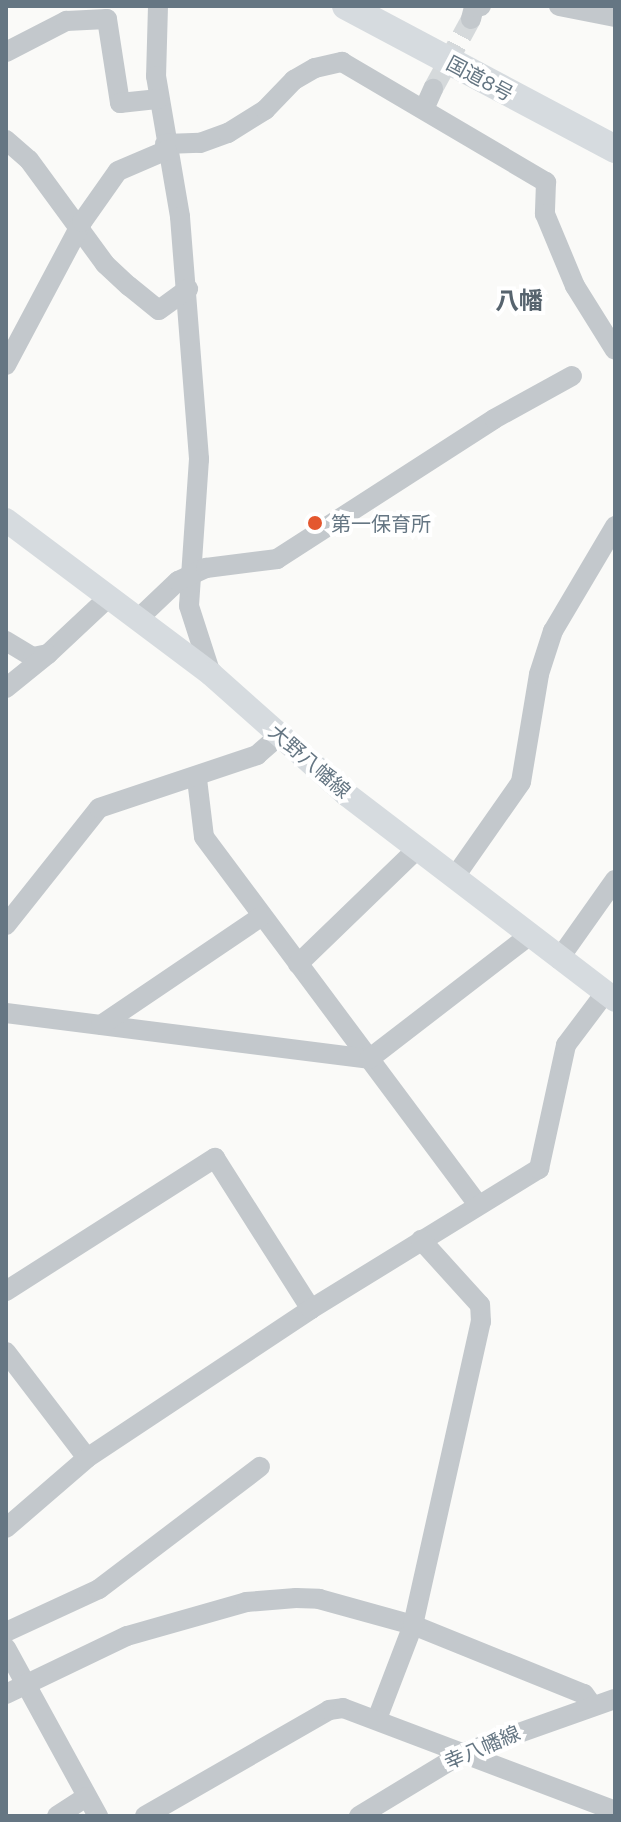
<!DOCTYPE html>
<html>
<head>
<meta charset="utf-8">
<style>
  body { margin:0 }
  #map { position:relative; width:621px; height:1822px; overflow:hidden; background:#fafaf8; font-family:Commissioner,"Noto Sans JP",sans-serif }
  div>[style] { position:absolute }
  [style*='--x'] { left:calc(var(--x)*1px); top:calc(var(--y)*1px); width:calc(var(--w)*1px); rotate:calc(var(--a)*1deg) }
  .minor-tunnel>* { height:20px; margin-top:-10px; transform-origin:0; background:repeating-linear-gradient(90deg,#d5d9db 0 20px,transparent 0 30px) }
  .minor>* { height:20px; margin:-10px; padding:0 10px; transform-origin:10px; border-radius:10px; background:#c3c8cc }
  .major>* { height:24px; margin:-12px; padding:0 12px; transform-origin:12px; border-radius:12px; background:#d6dbdf }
  .highway>* { height:28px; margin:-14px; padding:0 14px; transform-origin:14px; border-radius:14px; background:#d6dbdf }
  .dots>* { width:22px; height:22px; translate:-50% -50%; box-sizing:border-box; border:4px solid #fff; border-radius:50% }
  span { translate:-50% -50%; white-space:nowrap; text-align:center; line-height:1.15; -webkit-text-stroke:8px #fff; paint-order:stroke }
  .street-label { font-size:20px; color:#657683 }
  .poi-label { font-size:20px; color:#657683 }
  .left { translate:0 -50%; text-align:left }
  .quarter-label { font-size:24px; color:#57646e; font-weight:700 }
  .frame { position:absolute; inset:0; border:8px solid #657683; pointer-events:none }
</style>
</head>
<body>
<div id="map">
  <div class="minor-tunnel">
    <i style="--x:433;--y:89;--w:80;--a:-61.5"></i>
  </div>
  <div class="minor">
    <i style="--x:158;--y:6;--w:70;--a:91.6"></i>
    <i style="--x:156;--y:76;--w:143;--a:80.3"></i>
    <i style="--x:180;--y:217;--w:243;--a:85.5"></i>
    <i style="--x:199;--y:459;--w:147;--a:93.9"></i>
    <i style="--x:189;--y:606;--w:71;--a:72.1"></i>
    <i style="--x:559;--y:6;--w:57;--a:11.1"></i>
    <i style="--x:471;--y:19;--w:12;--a:-76"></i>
    <i style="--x:474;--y:7;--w:7;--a:-8"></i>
    <i style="--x:6;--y:52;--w:68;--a:-27.3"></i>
    <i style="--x:66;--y:21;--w:41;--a:-2.8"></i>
    <i style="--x:107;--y:19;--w:85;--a:81.2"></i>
    <i style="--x:120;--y:103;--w:39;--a:-6"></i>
    <i style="--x:425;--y:107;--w:20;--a:-66"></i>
    <i style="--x:6;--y:140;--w:30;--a:41"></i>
    <i style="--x:29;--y:160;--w:129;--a:53.8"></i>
    <i style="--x:105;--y:264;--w:33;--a:43"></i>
    <i style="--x:129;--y:286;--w:38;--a:39"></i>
    <i style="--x:159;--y:310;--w:36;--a:-36"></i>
    <i style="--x:165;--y:144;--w:35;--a:-2"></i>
    <i style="--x:200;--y:143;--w:30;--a:-20"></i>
    <i style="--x:228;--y:133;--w:44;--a:-31.9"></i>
    <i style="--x:265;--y:110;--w:42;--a:-46"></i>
    <i style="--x:294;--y:80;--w:24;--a:-30"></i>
    <i style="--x:315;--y:68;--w:28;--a:-13"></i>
    <i style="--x:342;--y:62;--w:237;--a:30.5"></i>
    <i style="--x:546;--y:182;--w:32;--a:92"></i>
    <i style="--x:545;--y:214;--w:78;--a:67.4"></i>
    <i style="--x:575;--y:286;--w:75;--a:58"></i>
    <i style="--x:6;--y:365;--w:162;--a:-62"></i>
    <i style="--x:82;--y:222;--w:62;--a:-54.8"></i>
    <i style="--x:118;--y:171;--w:53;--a:-23.2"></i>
    <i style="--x:139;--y:618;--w:54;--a:-43.5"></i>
    <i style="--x:178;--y:581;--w:31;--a:-25"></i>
    <i style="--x:206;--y:568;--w:72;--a:-7.2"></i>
    <i style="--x:277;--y:559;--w:258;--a:-32.8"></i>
    <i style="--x:494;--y:419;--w:89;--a:-28.9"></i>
    <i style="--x:6;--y:641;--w:31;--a:31"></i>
    <i style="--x:33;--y:657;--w:15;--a:-11"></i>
    <i style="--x:48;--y:654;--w:83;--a:-43.1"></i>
    <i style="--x:6;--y:688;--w:54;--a:-39"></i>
    <i style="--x:197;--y:779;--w:58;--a:83.1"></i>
    <i style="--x:204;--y:837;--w:459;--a:53.3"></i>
    <i style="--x:456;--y:875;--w:113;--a:-55"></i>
    <i style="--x:521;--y:782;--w:109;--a:-80.5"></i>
    <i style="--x:539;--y:674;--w:45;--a:-72"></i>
    <i style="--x:553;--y:631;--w:122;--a:-59.4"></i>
    <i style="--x:6;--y:925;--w:149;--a:-51.5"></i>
    <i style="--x:99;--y:808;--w:167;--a:-18.5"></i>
    <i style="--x:257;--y:755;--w:30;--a:-41"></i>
    <i style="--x:559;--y:959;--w:97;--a:-54.7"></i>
    <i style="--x:298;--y:964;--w:167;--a:-44"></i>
    <i style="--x:6;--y:1013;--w:366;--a:7.2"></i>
    <i style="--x:369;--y:1059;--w:202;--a:-37.6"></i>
    <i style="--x:101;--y:1025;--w:194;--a:-34.1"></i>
    <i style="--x:6;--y:1291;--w:248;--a:-32.5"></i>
    <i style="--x:215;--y:1158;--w:179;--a:57.6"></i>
    <i style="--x:6;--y:1352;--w:133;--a:52.6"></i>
    <i style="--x:6;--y:1528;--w:107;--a:-40.8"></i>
    <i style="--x:87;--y:1458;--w:269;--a:-33.6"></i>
    <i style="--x:311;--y:1309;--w:268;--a:-31.6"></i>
    <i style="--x:539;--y:1169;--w:127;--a:-77.7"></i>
    <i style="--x:566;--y:1045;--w:66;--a:-53"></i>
    <i style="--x:6;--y:1632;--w:102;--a:-24.8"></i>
    <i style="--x:99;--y:1589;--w:202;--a:-37.2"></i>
    <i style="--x:6;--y:1648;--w:192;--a:61.3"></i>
    <i style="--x:6;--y:1694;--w:134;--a:-25.6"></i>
    <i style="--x:127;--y:1636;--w:124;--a:-15.9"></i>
    <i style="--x:246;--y:1602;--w:50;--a:-4.6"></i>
    <i style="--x:296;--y:1598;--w:23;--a:2"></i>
    <i style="--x:319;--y:1599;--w:98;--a:15.5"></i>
    <i style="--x:413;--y:1625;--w:184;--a:22"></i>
    <i style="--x:584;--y:1694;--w:14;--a:54"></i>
    <i style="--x:377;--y:1719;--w:101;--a:-69"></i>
    <i style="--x:413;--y:1625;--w:311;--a:-77.4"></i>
    <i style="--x:481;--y:1322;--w:17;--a:-93"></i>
    <i style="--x:480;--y:1305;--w:88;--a:-132.2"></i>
    <i style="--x:57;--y:1816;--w:35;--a:-33"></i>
    <i style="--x:145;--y:1816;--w:212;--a:-29.9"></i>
    <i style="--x:329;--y:1710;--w:14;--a:-8"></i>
    <i style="--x:343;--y:1708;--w:291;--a:20.7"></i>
    <i style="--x:359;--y:1816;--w:122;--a:-31.2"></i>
    <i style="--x:463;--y:1753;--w:161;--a:-19.6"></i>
  </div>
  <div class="major">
    <i style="--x:6;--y:520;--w:256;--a:36.9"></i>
    <i style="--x:211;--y:674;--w:181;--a:41.6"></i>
    <i style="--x:346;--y:794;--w:339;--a:37.4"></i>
  </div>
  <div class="highway">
    <i style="--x:346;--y:6;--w:305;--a:28"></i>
  </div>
  <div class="dots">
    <i style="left:315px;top:523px;background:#e4572e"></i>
  </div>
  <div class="street-label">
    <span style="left:480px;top:78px;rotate:28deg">国道8号</span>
    <span style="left:310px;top:761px;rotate:41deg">大野八幡線</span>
    <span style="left:482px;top:1747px;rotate:-23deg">幸八幡線</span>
  </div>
  <div class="poi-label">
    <span class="left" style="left:331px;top:523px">第一保育所</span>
  </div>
  <div class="quarter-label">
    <span style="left:519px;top:300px">八幡</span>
  </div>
  <div class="frame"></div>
</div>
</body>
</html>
